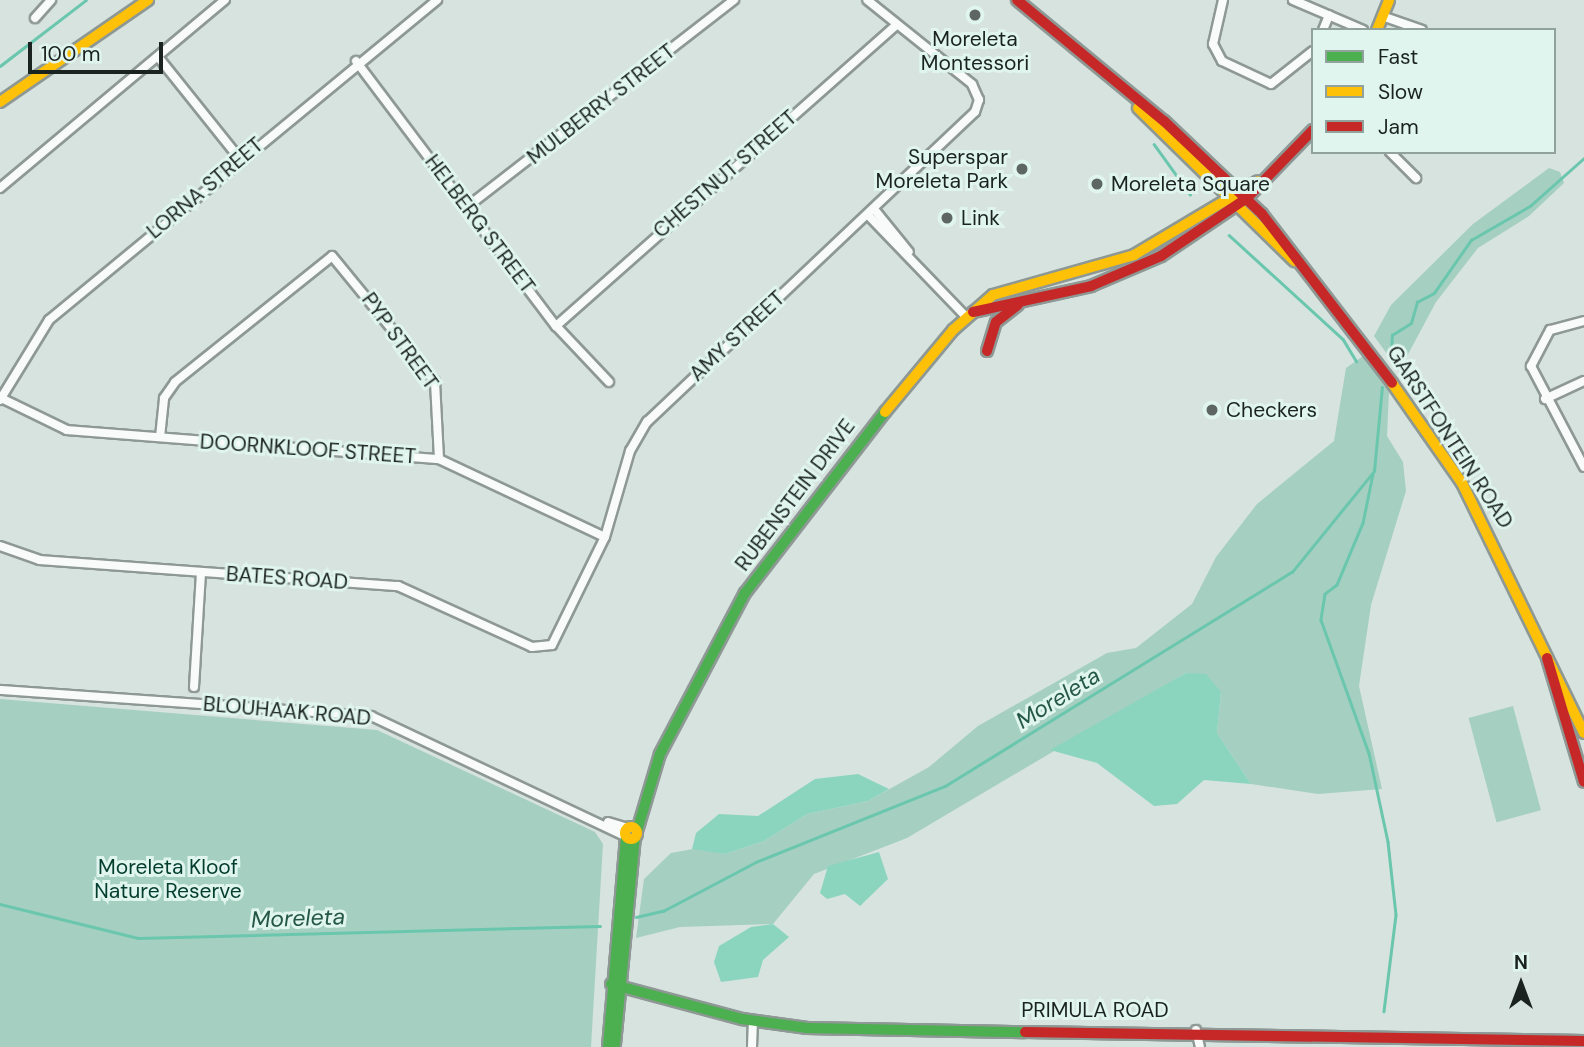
<!DOCTYPE html>
<html>
<head>
<meta charset="utf-8">
<style>
  body { margin:0 }
  #map { position:relative; width:1584px; height:1047px; overflow:hidden; background:#d7e3df; font-family:"DM Sans",sans-serif }
  div>[style] { position:absolute }
  [style*='--x'] { left:calc(var(--x)*1px); top:calc(var(--y)*1px); width:calc(var(--w)*1px); rotate:calc(var(--a)*1deg) }
  .green>* { inset:0; background:#a5cfc1; transform-origin:0 0 }
  .forest>* { inset:0; background:#8bd5bf }
  .stream>* { height:2.5px; margin:-1.25px; padding:0 1.25px; transform-origin:1.25px; border-radius:1.25px; background:#6ac7ad }
  .roads { filter:drop-shadow(2px 0 #8e9894) drop-shadow(-2px 0 #8e9894) drop-shadow(0 2px #8e9894) drop-shadow(0 -2px #8e9894) }
  .street>* { height:8px; margin:-4px; padding:0 4px; transform-origin:4px; border-radius:4px; background:#f9fbfa }
  .fast>* { height:10px; margin:-5px; padding:0 5px; transform-origin:5px; border-radius:5px; background:#4caf50 }
  .slow>* { height:10px; margin:-5px; padding:0 5px; transform-origin:5px; border-radius:5px; background:#ffc107 }
  .slow>.ring { margin:-5px; padding:0; box-sizing:content-box; background:none; border:10px solid #ffc107; border-radius:50% }
  .jam>* { height:10px; margin:-5px; padding:0 5px; transform-origin:5px; border-radius:5px; background:#c62828 }
  .dots>* { width:19px; height:19px; translate:-50% -50%; box-sizing:border-box; border:4px solid #dff5ed; border-radius:50% }
  span { translate:-50% -50%; white-space:nowrap; text-align:center; line-height:1.15; -webkit-text-stroke:6px #dff5ed; paint-order:stroke }
  .poi-label { font-size:21px; color:#1b2320 }
  .right { translate:-100% -50%; text-align:right }
  .left { translate:0 -50%; text-align:left }
  .street-label { font-size:21px; color:#1b2320 }
  .park-label { font-size:21px; color:#033d2e }
  .water-label { font-size:23px; color:#245747; font-style:italic }
  .legend { position:absolute; left:1311px; top:28px; width:245px; height:126px; box-sizing:border-box; background:#dff5ed; border:2px solid #91a19b; margin:0; padding:9px 12px; list-style:none; font-size:21px; color:#1b2320 }
  .legend li { display:flex; align-items:center; gap:14px; height:35px }
  .legend b { width:35px; border:2px solid #91a19b }
  .north { position:absolute; left:1486px; top:949px; width:70px; height:70px; -webkit-text-stroke:5px #dff5ed; paint-order:stroke; rotate:0deg; font-size:19px; font-weight:700; line-height:28px; text-align:center; color:#1b2320 }
  .north::after { content:''; display:block; margin:auto; width:24px; height:32px; background:#1b2320; clip-path:polygon(50% 0,100% 100%,50% 72%,0 100%) }
  .scale { position:absolute; left:28px; top:42px; width:135px; height:32px; box-sizing:border-box; border:4px solid #1b2320; border-top:0; padding-left:9px; font-size:21px; line-height:24px; white-space:nowrap; color:#1b2320; -webkit-text-stroke:5px #dff5ed; paint-order:stroke }
</style>
</head>
<body>
<div id="map">
  <div class="green">
    <i style="clip-path:polygon(1549px 168px,1560px 172px,1564px 183px,1529px 216px,1478px 248px,1436px 302px,1406px 358px,1392px 361px,1374px 336px,1391px 305px,1473px 224px)"></i>
    <i style="clip-path:polygon(1363px 356px,1389px 392px,1387px 436px,1403px 462px,1406px 491px,1371px 605px,1359px 686px,1382px 789px,1318px 794px,1251px 784px,1217px 733px,1221px 692px,1186px 673px,907px 838px,814px 874px,773px 924px,680px 927px,636px 938px,644px 879px,671px 853px,699px 848px,725px 854px,764px 841px,807px 814px,868px 801px,929px 767px,978px 726px,1107px 653px,1136px 648px,1192px 604px,1216px 557px,1257px 504px,1334px 441px,1346px 368px)"></i>
    <i style="clip-path:polygon(0 699px,377px 730px,595px 832px,603px 844px,591px 1047px,0 1047px)"></i>
    <i style="left:1513px;top:706px;width:108px;height:46px;rotate:75deg"></i>
  </div>
  <div class="forest">
    <i style="clip-path:polygon(1186px 673px,1206px 674px,1221px 692px,1217px 733px,1251px 784px,1204px 780px,1177px 804px,1154px 806px,1097px 763px,1050px 750px)"></i>
    <i style="clip-path:polygon(858px 774px,889px 789px,868px 801px,807px 814px,764px 841px,725px 854px,692px 849px,696px 833px,719px 814px,758px 816px,815px 779px)"></i>
    <i style="clip-path:polygon(879px 852px,888px 879px,860px 906px,845px 894px,827px 899px,820px 893px,828px 866px)"></i>
    <i style="clip-path:polygon(773px 924px,789px 937px,763px 960px,758px 977px,721px 982px,714px 962px,719px 946px,751px 927px)"></i>
  </div>
  <div class="stream">
    <i style="--x:0;--y:66;--w:108;--a:-37.5"></i>
    <i style="--x:1154;--y:144;--w:62;--a:54.2"></i>
    <i style="--x:1229;--y:235;--w:154;--a:42.4"></i>
    <i style="--x:1343;--y:339;--w:26;--a:59"></i>
    <i style="--x:1391;--y:353;--w:18;--a:-87"></i>
    <i style="--x:1392;--y:335;--w:22;--a:-32"></i>
    <i style="--x:1411;--y:323;--w:22;--a:-74"></i>
    <i style="--x:1417;--y:302;--w:19;--a:-28"></i>
    <i style="--x:1434;--y:293;--w:65;--a:-55.1"></i>
    <i style="--x:1471;--y:240;--w:68;--a:-30"></i>
    <i style="--x:1530;--y:206;--w:72;--a:-41.6"></i>
    <i style="--x:1373;--y:474;--w:50;--a:101.5"></i>
    <i style="--x:1363;--y:523;--w:67;--a:112.8"></i>
    <i style="--x:1337;--y:585;--w:15;--a:143"></i>
    <i style="--x:1325;--y:594;--w:26;--a:99"></i>
    <i style="--x:1321;--y:620;--w:141;--a:70.2"></i>
    <i style="--x:1369;--y:753;--w:91;--a:77.9"></i>
    <i style="--x:1388;--y:842;--w:73;--a:83.7"></i>
    <i style="--x:1396;--y:915;--w:97;--a:97.1"></i>
    <i style="--x:0;--y:904;--w:142;--a:13.8"></i>
    <i style="--x:138;--y:938;--w:462;--a:-1.5"></i>
    <i style="--x:636;--y:917;--w:28;--a:-13"></i>
    <i style="--x:663;--y:911;--w:105;--a:-27.8"></i>
    <i style="--x:756;--y:862;--w:204;--a:-21.9"></i>
    <i style="--x:945;--y:786;--w:408;--a:-31.7"></i>
    <i style="--x:1292;--y:572;--w:130;--a:-50.9"></i>
    <i style="--x:1374;--y:471;--w:84;--a:-84.6"></i>
  </div>
  <div class="roads">
    <div class="street">
      <i style="--x:1223;--y:0;--w:45;--a:102.8"></i>
      <i style="--x:1213;--y:44;--w:19;--a:62"></i>
      <i style="--x:1222;--y:61;--w:54;--a:25.1"></i>
      <i style="--x:1271;--y:84;--w:53;--a:-38.2"></i>
      <i style="--x:1293;--y:0;--w:76;--a:23.2"></i>
      <i style="--x:1382;--y:16;--w:42;--a:19.3"></i>
      <i style="--x:35;--y:18;--w:24;--a:-48"></i>
      <i style="--x:1323;--y:30;--w:16;--a:-68"></i>
      <i style="--x:159;--y:58;--w:129;--a:51.3"></i>
      <i style="--x:356;--y:61;--w:332;--a:53"></i>
      <i style="--x:556;--y:326;--w:77;--a:46.6"></i>
      <i style="--x:1390;--y:152;--w:37;--a:45"></i>
      <i style="--x:0;--y:188;--w:293;--a:-39.9"></i>
      <i style="--x:467;--y:207;--w:338;--a:-37.8"></i>
      <i style="--x:874;--y:209;--w:55;--a:50.9"></i>
      <i style="--x:868;--y:215;--w:141;--a:46.1"></i>
      <i style="--x:1584;--y:321;--w:35;--a:165"></i>
      <i style="--x:1550;--y:330;--w:41;--a:117.8"></i>
      <i style="--x:1531;--y:366;--w:114;--a:62.3"></i>
      <i style="--x:556;--y:326;--w:454;--a:-41.5"></i>
      <i style="--x:1;--y:398;--w:73;--a:25.9"></i>
      <i style="--x:67;--y:430;--w:373;--a:4.5"></i>
      <i style="--x:439;--y:459;--w:183;--a:25.2"></i>
      <i style="--x:1545;--y:399;--w:43;--a:-24.8"></i>
      <i style="--x:0;--y:400;--w:94;--a:-58.5"></i>
      <i style="--x:49;--y:320;--w:503;--a:-39.51"></i>
      <i style="--x:160;--y:437;--w:39;--a:-84"></i>
      <i style="--x:164;--y:398;--w:19;--a:-55"></i>
      <i style="--x:175;--y:382;--w:201;--a:-38.7"></i>
      <i style="--x:332;--y:256;--w:163;--a:50.7"></i>
      <i style="--x:435;--y:382;--w:77;--a:87"></i>
      <i style="--x:0;--y:546;--w:42;--a:19.3"></i>
      <i style="--x:40;--y:560;--w:359;--a:4.2"></i>
      <i style="--x:398;--y:586;--w:147;--a:24.5"></i>
      <i style="--x:532;--y:647;--w:20;--a:-6"></i>
      <i style="--x:552;--y:645;--w:120;--a:-63.9"></i>
      <i style="--x:605;--y:537;--w:90;--a:-73.8"></i>
      <i style="--x:630;--y:451;--w:34;--a:-60"></i>
      <i style="--x:647;--y:422;--w:451;--a:-43.4"></i>
      <i style="--x:975;--y:112;--w:13;--a:-72"></i>
      <i style="--x:979;--y:100;--w:17;--a:-114"></i>
      <i style="--x:972;--y:84;--w:134;--a:-141.3"></i>
      <i style="--x:194;--y:687;--w:115;--a:-86.5"></i>
      <i style="--x:0;--y:690;--w:372;--a:4"></i>
      <i style="--x:371;--y:716;--w:281;--a:25.3"></i>
      <i style="--x:608;--y:822;--w:21;--a:17"></i>
      <i style="--x:1196;--y:1030;--w:17;--a:77"></i>
      <i style="--x:752;--y:1047;--w:26;--a:-88"></i>
    </div>
    <div class="fast">
      <i style="--x:637;--y:831;--w:80;--a:-73.4"></i>
      <i style="--x:660;--y:754;--w:182;--a:-62.2"></i>
      <i style="--x:745;--y:593;--w:229;--a:-52.3"></i>
      <i style="--x:611;--y:984;--w:136;--a:15"></i>
      <i style="--x:742;--y:1019;--w:66;--a:7.9"></i>
      <i style="--x:807;--y:1028;--w:218;--a:1.1"></i>
      <i style="--x:615;--y:1044;--w:207;--a:-84.5"></i>
      <i style="--x:608;--y:1047;--w:210;--a:-85.1"></i>
    </div>
    <div class="slow">
      <i style="--x:1377;--y:30;--w:32;--a:-68"></i>
      <i style="--x:0;--y:102;--w:180;--a:-34.6"></i>
      <i style="--x:1138;--y:108;--w:219;--a:44.4"></i>
      <i style="--x:1392;--y:383;--w:122;--a:55"></i>
      <i style="--x:1462;--y:483;--w:278;--a:64"></i>
      <i style="--x:885;--y:412;--w:107;--a:-50.3"></i>
      <i style="--x:953;--y:330;--w:53;--a:-41.2"></i>
      <i style="--x:993;--y:295;--w:147;--a:-15.8"></i>
      <i style="--x:1134;--y:255;--w:144;--a:-30.8"></i>
      <i class="ring" style="left:625px;top:827px;width:2px;height:2px"></i>
    </div>
    <div class="jam">
      <i style="--x:1017;--y:0;--w:190;--a:39.5"></i>
      <i style="--x:1164;--y:121;--w:135;--a:43.5"></i>
      <i style="--x:1262;--y:214;--w:213;--a:52.4"></i>
      <i style="--x:973;--y:312;--w:121;--a:-12.4"></i>
      <i style="--x:1091;--y:286;--w:76;--a:-23.2"></i>
      <i style="--x:1161;--y:256;--w:104;--a:-34"></i>
      <i style="--x:1247;--y:198;--w:95;--a:-45.9"></i>
      <i style="--x:987;--y:351;--w:30;--a:-73"></i>
      <i style="--x:996;--y:322;--w:28;--a:-38"></i>
      <i style="--x:1547;--y:658;--w:129;--a:73.4"></i>
      <i style="--x:1025;--y:1032;--w:559;--a:0.92"></i>
    </div>
  </div>
  <div class="dots">
    <i style="left:975px;top:15px;background:#5d6663"></i>
    <i style="left:1022px;top:169px;background:#5d6663"></i>
    <i style="left:1097px;top:184px;background:#5d6663"></i>
    <i style="left:947px;top:218px;background:#5d6663"></i>
    <i style="left:1212px;top:410px;background:#5d6663"></i>
  </div>
  <div class="poi-label">
    <span style="left:975px;top:51px">Moreleta<br>Montessori</span>
    <span class="right" style="left:1008px;top:169px">Superspar<br>Moreleta Park</span>
    <span class="left" style="left:1111px;top:184px">Moreleta Square</span>
    <span class="left" style="left:961px;top:218px">Link</span>
    <span class="left" style="left:1226px;top:410px">Checkers</span>
  </div>
  <div class="street-label">
    <span style="left:601px;top:104px;rotate:-38deg">MULBERRY STREET</span>
    <span style="left:725px;top:174px;rotate:-41deg">CHESTNUT STREET</span>
    <span style="left:205px;top:188px;rotate:-40deg">LORNA STREET</span>
    <span style="left:480px;top:224px;rotate:53deg">HELBERG STREET</span>
    <span style="left:737px;top:336px;rotate:-43deg">AMY STREET</span>
    <span style="left:400px;top:341px;rotate:54deg">PYP STREET</span>
    <span style="left:1450px;top:437px;rotate:57deg">GARSTFONTEIN ROAD</span>
    <span style="left:308px;top:449px;rotate:4deg">DOORNKLOOF STREET</span>
    <span style="left:795px;top:495px;rotate:-53deg">RUBENSTEIN DRIVE</span>
    <span style="left:287px;top:578px;rotate:4deg">BATES ROAD</span>
    <span style="left:287px;top:711px;rotate:5deg">BLOUHAAK ROAD</span>
    <span style="left:1095px;top:1010px">PRIMULA ROAD</span>
  </div>
  <div class="park-label">
    <span style="left:168px;top:879px">Moreleta Kloof<br>Nature Reserve</span>
  </div>
  <div class="water-label">
    <span style="left:1058px;top:698px;rotate:-32deg">Moreleta</span>
    <span style="left:298px;top:918px;rotate:-2deg">Moreleta</span>
  </div>
  <ul class="legend">
  <li><b style="height:9px;background:#4caf50"></b>Fast</li>
  <li><b style="height:9px;background:#ffc107"></b>Slow</li>
  <li><b style="height:9px;background:#c62828"></b>Jam</li>
  </ul>
  <div class="north">N</div>
  <div class="scale">100 m</div>
</div>
</body>
</html>
